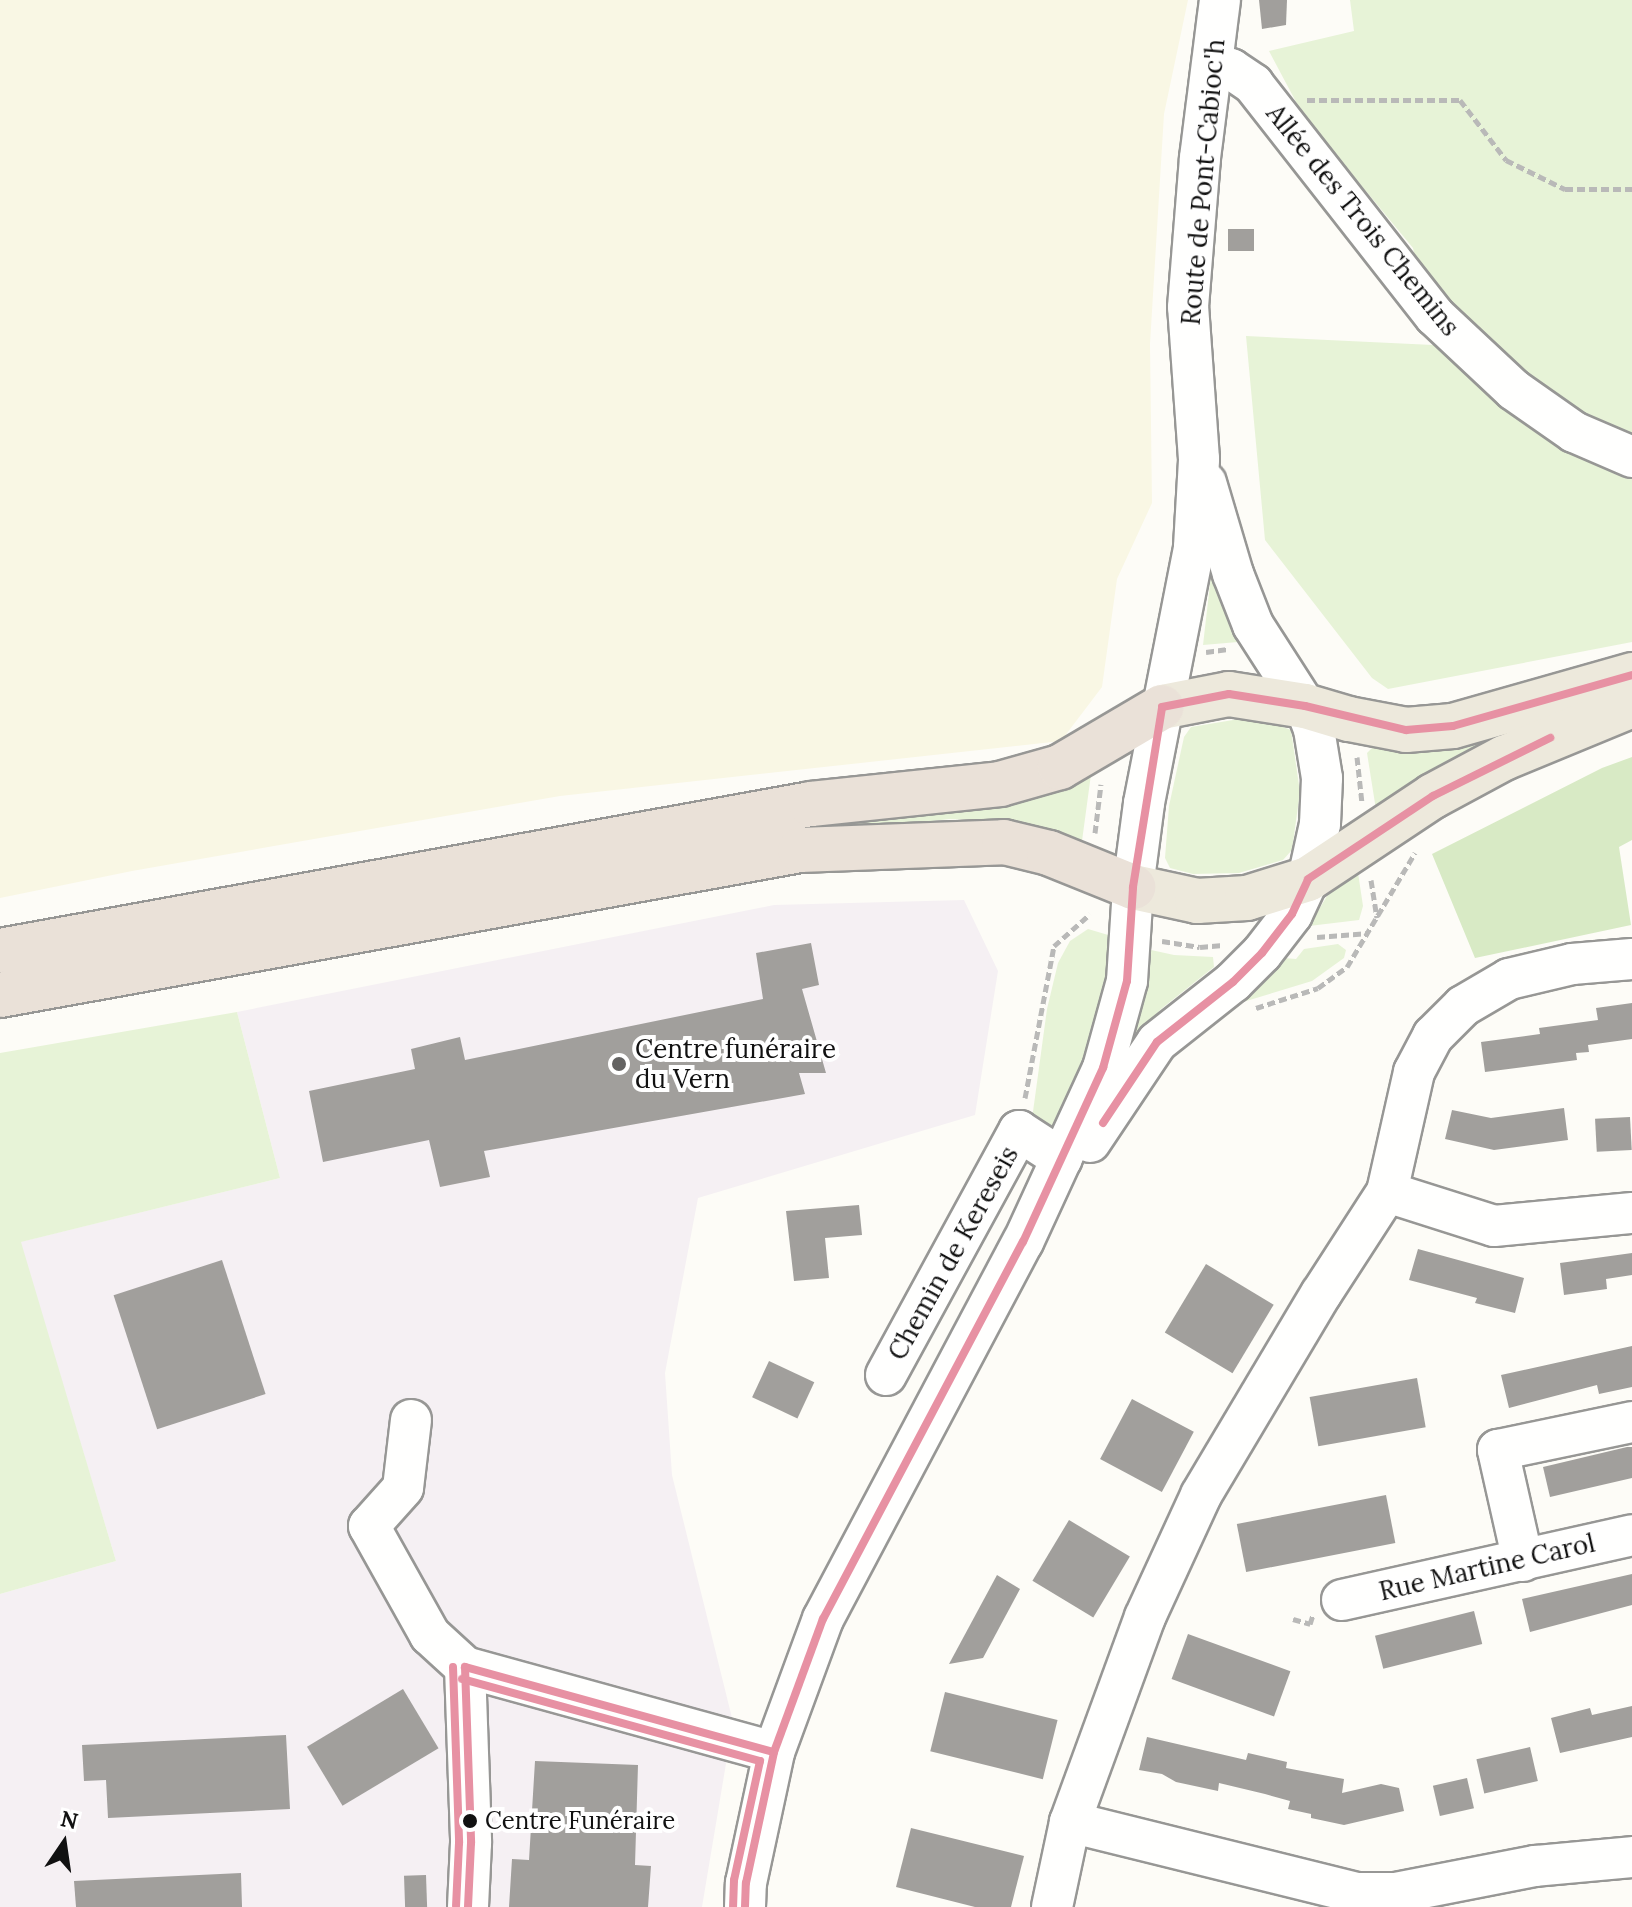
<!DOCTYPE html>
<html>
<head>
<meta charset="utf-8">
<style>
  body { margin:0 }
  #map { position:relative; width:1632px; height:1907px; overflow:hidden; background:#fdfcf7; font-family:Lora,serif }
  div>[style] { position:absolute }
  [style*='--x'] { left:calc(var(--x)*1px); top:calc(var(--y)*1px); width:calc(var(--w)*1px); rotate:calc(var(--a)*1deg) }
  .industrial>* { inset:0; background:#f5f0f3 }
  .farmland>* { inset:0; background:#f9f7e4 }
  .green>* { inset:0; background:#e7f3d7 }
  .forest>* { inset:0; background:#d8eac5 }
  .building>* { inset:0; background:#a19f9c; transform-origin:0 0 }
  .path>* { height:5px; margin-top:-2.5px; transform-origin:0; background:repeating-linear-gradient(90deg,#b9b9b8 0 8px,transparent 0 12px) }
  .roads { filter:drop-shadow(2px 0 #979795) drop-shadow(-2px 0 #979795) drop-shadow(0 2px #979795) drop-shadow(0 -2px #979795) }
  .minor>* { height:40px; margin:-20px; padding:0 20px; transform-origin:20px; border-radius:20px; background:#fffffe }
  .major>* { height:44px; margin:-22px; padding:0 22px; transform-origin:22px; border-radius:22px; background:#ede9dc }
  .highway>* { height:44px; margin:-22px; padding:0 22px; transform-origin:22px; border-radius:22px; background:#eae1d8 }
  .bus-1>* { height:8px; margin:-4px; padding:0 4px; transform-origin:4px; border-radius:4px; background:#e791a3 }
  .bus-2>* { height:8px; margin:-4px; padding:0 4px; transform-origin:4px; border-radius:4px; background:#e791a3 }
  .dots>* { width:22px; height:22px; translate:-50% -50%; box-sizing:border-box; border:4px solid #fff; border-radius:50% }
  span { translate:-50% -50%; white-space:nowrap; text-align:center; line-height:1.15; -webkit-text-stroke:8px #fff; paint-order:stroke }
  .bus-label { font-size:24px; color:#111 }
  .left { translate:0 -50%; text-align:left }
  .street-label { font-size:26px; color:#111 }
  .poi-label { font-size:26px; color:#111 }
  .north { position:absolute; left:24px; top:1803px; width:80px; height:80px; -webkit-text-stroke:6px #fff; paint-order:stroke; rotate:13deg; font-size:22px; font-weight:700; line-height:32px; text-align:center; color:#111 }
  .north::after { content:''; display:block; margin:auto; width:28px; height:36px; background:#111; clip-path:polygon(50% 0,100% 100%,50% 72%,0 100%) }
</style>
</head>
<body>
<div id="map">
  <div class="industrial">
    <i style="clip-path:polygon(964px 900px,998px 971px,975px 1115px,698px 1198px,665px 1373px,672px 1475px,733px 1722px,702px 1907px,0 1907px,0 1594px,116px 1561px,20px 1242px,280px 1178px,237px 1012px,774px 905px)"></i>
  </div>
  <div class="farmland">
    <i style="clip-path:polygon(0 0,1188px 0,1164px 114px,1150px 344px,1152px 503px,1117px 579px,1102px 687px,1061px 741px,560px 796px,132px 871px,0 898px)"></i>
  </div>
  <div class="green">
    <i style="clip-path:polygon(1350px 0,1632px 0,1632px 642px,1388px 689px,1372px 678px,1265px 540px,1246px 336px,1433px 345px,1413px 248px,1303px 115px,1269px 51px,1354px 31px)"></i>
    <i style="clip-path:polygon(1212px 567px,1218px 567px,1238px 642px,1203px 645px)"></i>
    <i style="clip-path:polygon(1239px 719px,1265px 720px,1291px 730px,1300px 792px,1292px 850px,1283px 860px,1239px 873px,1193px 874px,1170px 868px,1165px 858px,1169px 806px,1184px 737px,1191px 727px)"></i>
    <i style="clip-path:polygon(1501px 733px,1504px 741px,1377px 816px,1367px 753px,1375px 745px)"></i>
    <i style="clip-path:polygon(1092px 767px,1082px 841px,1021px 822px,949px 819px,823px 834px,812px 830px,821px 820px)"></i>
    <i style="clip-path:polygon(1357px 866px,1363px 906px,1359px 920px,1309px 926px,1333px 886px)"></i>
    <i style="clip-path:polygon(1088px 929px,1115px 937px,1110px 984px,1063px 1132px,1032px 1119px,1047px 1009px,1058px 963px,1070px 941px)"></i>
    <i style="clip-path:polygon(1338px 944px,1346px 950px,1344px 958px,1312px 981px,1243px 1002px,1284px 958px,1296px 959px,1304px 949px)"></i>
    <i style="clip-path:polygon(1142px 948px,1174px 955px,1213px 957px,1214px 967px,1161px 1009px,1132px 1042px,1126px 1037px)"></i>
    <i style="clip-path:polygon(237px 1012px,280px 1178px,21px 1242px,116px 1561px,0 1594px,0 1053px)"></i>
  </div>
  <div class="forest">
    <i style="clip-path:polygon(1632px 757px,1632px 840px,1619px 847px,1631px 925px,1475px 958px,1432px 854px,1602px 768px)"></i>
  </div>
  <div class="building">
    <i style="clip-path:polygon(1259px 0,1287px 0,1286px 25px,1262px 29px)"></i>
    <i style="left:1254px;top:229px;width:22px;height:26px;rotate:90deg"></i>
    <i style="clip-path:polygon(811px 943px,819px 985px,802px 989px,826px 1073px,799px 1073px,805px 1094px,484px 1151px,490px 1177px,440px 1187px,429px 1140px,323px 1162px,309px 1091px,415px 1069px,411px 1049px,460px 1037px,465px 1060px,763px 999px,756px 953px)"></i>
    <i style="clip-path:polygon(1632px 1003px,1632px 1039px,1588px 1045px,1589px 1052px,1576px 1053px,1577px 1060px,1485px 1072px,1481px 1042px,1540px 1034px,1539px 1028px,1598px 1020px,1596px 1008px)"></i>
    <i style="clip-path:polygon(1564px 1108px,1568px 1140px,1494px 1150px,1445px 1139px,1452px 1110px,1491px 1118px)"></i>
    <i style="left:1630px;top:1117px;width:33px;height:35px;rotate:87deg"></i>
    <i style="clip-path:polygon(859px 1205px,862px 1235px,825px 1238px,829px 1278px,794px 1281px,786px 1211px)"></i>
    <i style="clip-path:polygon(1418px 1249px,1524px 1278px,1515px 1313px,1475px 1303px,1477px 1298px,1409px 1280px)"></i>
    <i style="clip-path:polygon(1632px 1253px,1632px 1275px,1606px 1279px,1607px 1289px,1564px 1295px,1560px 1263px)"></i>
    <i style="left:222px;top:1260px;width:141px;height:114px;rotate:72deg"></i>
    <i style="left:1206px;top:1264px;width:79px;height:80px;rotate:31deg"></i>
    <i style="clip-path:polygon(1632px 1346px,1632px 1387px,1599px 1394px,1597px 1385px,1509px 1408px,1501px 1375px)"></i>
    <i style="left:769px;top:1361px;width:50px;height:40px;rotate:25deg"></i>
    <i style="left:1417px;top:1378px;width:50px;height:109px;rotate:80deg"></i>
    <i style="left:1132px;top:1399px;width:70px;height:68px;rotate:28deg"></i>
    <i style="clip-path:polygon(1627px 1447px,1632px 1447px,1632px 1478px,1550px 1497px,1543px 1467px)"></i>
    <i style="left:1386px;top:1495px;width:49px;height:152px;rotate:79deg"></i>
    <i style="left:1069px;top:1520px;width:71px;height:71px;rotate:31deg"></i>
    <i style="clip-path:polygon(1632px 1574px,1632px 1605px,1530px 1632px,1522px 1599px)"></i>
    <i style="clip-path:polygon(997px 1575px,1020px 1589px,983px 1658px,949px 1664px)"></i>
    <i style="left:1474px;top:1611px;width:34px;height:102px;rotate:76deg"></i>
    <i style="left:1188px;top:1634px;width:109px;height:48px;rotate:20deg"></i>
    <i style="left:403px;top:1689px;width:69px;height:112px;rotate:59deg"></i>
    <i style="left:945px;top:1692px;width:116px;height:61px;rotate:14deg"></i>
    <i style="clip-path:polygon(1632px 1706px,1632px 1737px,1560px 1753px,1551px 1718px,1590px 1708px,1592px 1715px)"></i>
    <i style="clip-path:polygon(286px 1735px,290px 1809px,108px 1818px,106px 1780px,84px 1781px,82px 1745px)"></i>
    <i style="clip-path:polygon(1147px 1737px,1246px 1760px,1248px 1753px,1287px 1762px,1286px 1768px,1344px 1779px,1342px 1793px,1381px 1784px,1399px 1788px,1404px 1811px,1344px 1825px,1311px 1818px,1311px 1814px,1288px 1809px,1290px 1801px,1265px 1794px,1219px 1783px,1218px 1791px,1176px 1782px,1162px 1774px,1139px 1770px)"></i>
    <i style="left:1530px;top:1747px;width:35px;height:55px;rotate:77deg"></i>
    <i style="clip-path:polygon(535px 1761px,638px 1765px,635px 1865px,651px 1866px,648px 1907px,509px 1907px,512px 1859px,529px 1860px)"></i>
    <i style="left:1467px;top:1778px;width:31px;height:35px;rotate:77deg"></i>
    <i style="clip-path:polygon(911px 1828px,1024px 1856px,1011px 1907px,975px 1907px,896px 1887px)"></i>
    <i style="clip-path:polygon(241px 1873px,242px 1907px,76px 1907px,74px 1881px)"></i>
    <i style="left:426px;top:1875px;width:32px;height:22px;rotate:88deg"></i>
  </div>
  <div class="path">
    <i style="--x:1307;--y:100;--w:153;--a:0"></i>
    <i style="--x:1460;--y:100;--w:76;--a:52.5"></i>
    <i style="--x:1506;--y:160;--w:66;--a:26.2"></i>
    <i style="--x:1565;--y:189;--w:67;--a:0"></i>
    <i style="--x:1206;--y:652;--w:22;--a:-8"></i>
    <i style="--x:1357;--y:757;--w:46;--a:83.8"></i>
    <i style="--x:1095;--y:833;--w:49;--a:-83"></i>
    <i style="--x:1371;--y:880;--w:38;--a:81"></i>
    <i style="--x:1317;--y:937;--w:52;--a:-4.4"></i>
    <i style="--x:1162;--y:941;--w:38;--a:9"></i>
    <i style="--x:1200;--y:947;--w:23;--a:-5"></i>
    <i style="--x:1256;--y:1008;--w:65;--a:-17.9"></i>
    <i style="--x:1318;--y:988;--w:36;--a:-36"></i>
    <i style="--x:1347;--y:967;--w:133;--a:-59.2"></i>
    <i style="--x:1025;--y:1098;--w:155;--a:-79.2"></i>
    <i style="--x:1054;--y:946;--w:48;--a:-41.6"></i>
    <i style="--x:1293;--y:1619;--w:18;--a:16"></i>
    <i style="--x:1310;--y:1624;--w:9;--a:-72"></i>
  </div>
  <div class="roads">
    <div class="minor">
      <i style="--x:1213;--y:64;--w:19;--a:16"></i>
      <i style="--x:1231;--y:69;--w:27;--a:34"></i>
      <i style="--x:1253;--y:84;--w:295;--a:51.9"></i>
      <i style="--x:1435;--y:316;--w:108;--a:43.1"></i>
      <i style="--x:1514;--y:390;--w:73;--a:35"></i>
      <i style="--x:1574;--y:432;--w:63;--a:23.3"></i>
      <i style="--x:1090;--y:1142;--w:120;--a:-56.2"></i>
      <i style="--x:1157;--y:1042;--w:97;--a:-38.3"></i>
      <i style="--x:1233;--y:982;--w:41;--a:-45"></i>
      <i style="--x:1262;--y:953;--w:49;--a:-52.4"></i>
      <i style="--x:1292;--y:914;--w:38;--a:-65"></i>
      <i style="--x:1308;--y:879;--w:56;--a:-77.7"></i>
      <i style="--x:1320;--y:824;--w:46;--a:-87.5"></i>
      <i style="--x:1322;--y:778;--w:50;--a:-99.3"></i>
      <i style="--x:1314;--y:729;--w:25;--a:-111"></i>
      <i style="--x:1305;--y:706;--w:96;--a:-122.7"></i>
      <i style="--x:1253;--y:625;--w:55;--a:-111.4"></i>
      <i style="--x:1233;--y:574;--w:95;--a:-106.5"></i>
      <i style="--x:1387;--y:1192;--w:112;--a:17.6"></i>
      <i style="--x:1494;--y:1226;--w:139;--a:-5.4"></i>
      <i style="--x:886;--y:1375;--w:278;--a:-61.4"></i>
      <i style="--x:1019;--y:1131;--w:51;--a:33.1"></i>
      <i style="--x:411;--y:1420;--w:68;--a:96.7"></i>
      <i style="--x:403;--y:1488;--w:51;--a:131.8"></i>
      <i style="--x:369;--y:1526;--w:125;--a:60.8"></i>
      <i style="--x:430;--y:1635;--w:47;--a:42.4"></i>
      <i style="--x:465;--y:1667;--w:320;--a:15.4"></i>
      <i style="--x:1523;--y:1561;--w:114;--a:-102.7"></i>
      <i style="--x:1498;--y:1450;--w:137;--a:-11.8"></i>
      <i style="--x:1342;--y:1600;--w:297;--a:-12.6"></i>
      <i style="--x:465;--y:1667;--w:176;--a:88"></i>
      <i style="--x:471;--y:1843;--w:64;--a:92.7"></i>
      <i style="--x:1070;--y:1822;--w:296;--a:13.9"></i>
      <i style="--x:1357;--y:1893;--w:39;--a:0"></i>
      <i style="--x:1396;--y:1893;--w:142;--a:-11"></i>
      <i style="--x:1535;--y:1866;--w:97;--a:-5.3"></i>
      <i style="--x:745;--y:1907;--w:24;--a:-88"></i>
      <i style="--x:746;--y:1883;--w:134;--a:-77.9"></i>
      <i style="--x:774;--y:1752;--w:142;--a:-69.8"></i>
      <i style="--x:823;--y:1619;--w:427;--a:-62.1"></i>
      <i style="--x:1023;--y:1242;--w:192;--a:-65.3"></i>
      <i style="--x:1103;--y:1068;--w:90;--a:-74.6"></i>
      <i style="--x:1127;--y:981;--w:94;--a:-86.3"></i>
      <i style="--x:1133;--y:887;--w:85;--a:-82.5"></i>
      <i style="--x:1144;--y:803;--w:261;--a:-78.9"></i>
      <i style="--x:1194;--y:547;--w:88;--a:-86.7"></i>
      <i style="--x:1199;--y:459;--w:152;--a:-94.1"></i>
      <i style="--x:1188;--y:307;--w:149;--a:-85.4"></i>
      <i style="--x:1200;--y:158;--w:159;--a:-82.8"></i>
      <i style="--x:1052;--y:1907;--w:87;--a:-78"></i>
      <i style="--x:1070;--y:1822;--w:218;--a:-69.9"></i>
      <i style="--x:1145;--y:1617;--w:134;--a:-65.3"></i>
      <i style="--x:1201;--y:1495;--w:234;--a:-59.2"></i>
      <i style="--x:1321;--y:1294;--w:121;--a:-57.1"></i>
      <i style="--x:1387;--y:1192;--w:123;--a:-77.3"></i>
      <i style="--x:1414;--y:1072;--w:41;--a:-62.2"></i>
      <i style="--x:1433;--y:1036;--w:42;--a:-45"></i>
      <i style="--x:1463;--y:1006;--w:53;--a:-30.4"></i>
      <i style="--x:1509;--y:979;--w:65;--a:-13.4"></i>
      <i style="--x:1572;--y:964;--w:60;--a:-4.8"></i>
    </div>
    <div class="major">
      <i style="--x:1162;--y:707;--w:68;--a:-11"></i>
      <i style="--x:1229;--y:694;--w:77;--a:9"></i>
      <i style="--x:1305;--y:706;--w:46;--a:16.5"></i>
      <i style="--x:1349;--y:719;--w:58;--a:10.9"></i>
      <i style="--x:1406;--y:730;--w:47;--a:-4.9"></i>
      <i style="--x:1453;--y:726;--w:186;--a:-15.9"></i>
      <i style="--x:1133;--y:887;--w:66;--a:12.3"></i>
      <i style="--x:1197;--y:901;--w:50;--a:-3.4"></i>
      <i style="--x:1247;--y:898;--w:64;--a:-17.3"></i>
      <i style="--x:1308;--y:879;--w:150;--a:-33.6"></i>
      <i style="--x:1433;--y:796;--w:81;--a:-28.2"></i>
      <i style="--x:1504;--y:758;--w:139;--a:-22.5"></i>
    </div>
    <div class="highway">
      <i style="--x:0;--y:951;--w:824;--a:-10.27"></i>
      <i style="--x:811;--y:804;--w:190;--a:-6"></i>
      <i style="--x:1000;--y:784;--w:62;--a:-15.8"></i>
      <i style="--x:1060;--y:767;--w:118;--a:-30.5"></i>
      <i style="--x:0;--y:995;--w:813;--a:-10.27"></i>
      <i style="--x:800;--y:850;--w:204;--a:-2.2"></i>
      <i style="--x:1004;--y:842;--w:46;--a:13.7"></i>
      <i style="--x:1049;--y:853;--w:91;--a:22"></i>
    </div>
  </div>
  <div class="bus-1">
    <i style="--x:1103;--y:1123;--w:97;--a:-56.3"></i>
    <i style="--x:1157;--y:1042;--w:97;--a:-38.3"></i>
    <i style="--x:1233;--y:982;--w:41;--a:-45"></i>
    <i style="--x:1262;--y:953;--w:49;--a:-52.4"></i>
    <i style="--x:1292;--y:914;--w:38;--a:-65"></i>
    <i style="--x:1308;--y:879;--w:150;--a:-33.6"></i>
    <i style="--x:1433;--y:796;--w:131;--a:-26.4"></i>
    <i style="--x:465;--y:1667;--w:320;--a:15.4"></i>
    <i style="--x:465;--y:1667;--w:176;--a:88"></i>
    <i style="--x:471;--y:1843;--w:64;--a:92.7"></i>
    <i style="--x:745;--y:1907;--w:24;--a:-88"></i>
    <i style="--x:746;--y:1883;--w:134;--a:-77.9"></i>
    <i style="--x:774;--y:1752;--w:142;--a:-69.8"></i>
    <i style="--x:823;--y:1619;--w:427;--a:-62.1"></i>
    <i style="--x:1023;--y:1242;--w:192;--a:-65.3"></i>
    <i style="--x:1103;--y:1068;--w:90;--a:-74.6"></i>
    <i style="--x:1127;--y:981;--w:94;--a:-86.3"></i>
    <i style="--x:1133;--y:887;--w:182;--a:-80.8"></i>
    <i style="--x:1162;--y:707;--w:68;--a:-11"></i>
    <i style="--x:1229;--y:694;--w:77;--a:9"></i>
    <i style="--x:1305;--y:706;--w:104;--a:13.4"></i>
    <i style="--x:1406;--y:730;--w:47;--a:-4.9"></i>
    <i style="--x:1453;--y:726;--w:186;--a:-15.9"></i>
  </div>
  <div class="bus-2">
    <i style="--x:453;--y:1667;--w:176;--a:88"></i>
    <i style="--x:459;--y:1843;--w:63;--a:92.7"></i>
    <i style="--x:462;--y:1679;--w:309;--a:15.4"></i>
    <i style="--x:760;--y:1761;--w:122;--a:102.3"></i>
    <i style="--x:734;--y:1880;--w:27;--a:92"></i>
  </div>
  <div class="dots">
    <i style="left:619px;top:1064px;background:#646362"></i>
    <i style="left:470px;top:1821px;background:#111"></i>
  </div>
  <div class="bus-label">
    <span class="left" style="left:485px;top:1821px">Centre Funéraire</span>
  </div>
  <div class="street-label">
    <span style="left:1203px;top:182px;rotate:-85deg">Route de Pont-Cabioc'h</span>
    <span style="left:1363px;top:220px;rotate:51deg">Allée des Trois Chemins</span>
    <span style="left:953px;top:1253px;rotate:-61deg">Chemin de Kereseis</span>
    <span style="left:1487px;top:1567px;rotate:-13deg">Rue Martine Carol</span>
  </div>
  <div class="poi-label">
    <span class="left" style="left:635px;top:1064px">Centre funéraire<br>du Vern</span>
  </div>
  <div class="north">N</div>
</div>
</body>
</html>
